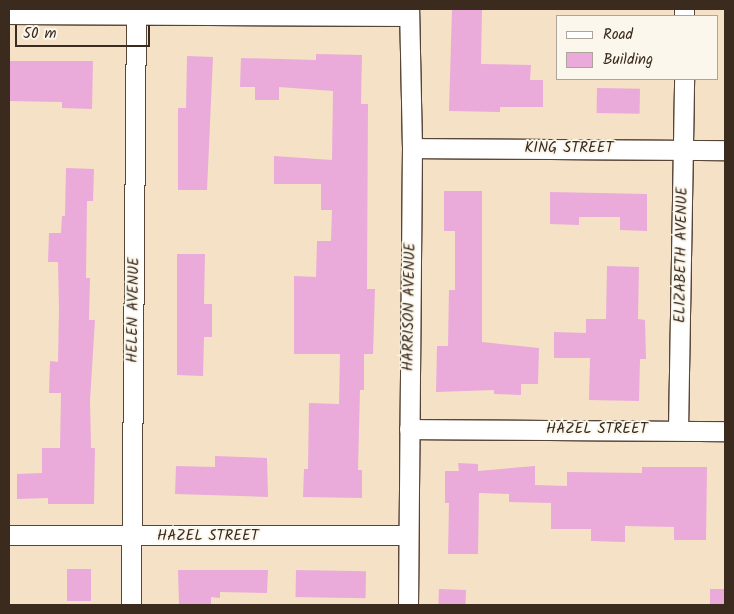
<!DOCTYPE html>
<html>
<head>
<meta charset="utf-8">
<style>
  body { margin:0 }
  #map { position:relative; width:734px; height:614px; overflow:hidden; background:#f4e1c6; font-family:Kalam,sans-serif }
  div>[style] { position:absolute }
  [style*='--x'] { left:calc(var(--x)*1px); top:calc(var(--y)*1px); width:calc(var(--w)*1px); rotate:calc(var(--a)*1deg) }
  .building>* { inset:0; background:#eaabda; transform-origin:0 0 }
  .roads { filter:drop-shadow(1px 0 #574537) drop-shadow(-1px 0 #574537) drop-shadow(0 1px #574537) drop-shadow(0 -1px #574537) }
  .street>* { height:19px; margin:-9.5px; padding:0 9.5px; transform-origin:9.5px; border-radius:9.5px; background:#fff }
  span { translate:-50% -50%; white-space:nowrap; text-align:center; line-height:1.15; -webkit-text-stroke:4px #fbf7ec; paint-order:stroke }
  .street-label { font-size:15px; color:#3b2a1e }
  .frame { position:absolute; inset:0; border:10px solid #3b2a1e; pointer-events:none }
  .legend { position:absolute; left:556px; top:15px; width:162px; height:65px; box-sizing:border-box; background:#fbf7ec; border:1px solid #aea59a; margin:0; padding:6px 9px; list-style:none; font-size:15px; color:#3b2a1e }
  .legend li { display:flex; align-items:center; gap:10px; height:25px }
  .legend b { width:25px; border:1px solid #aea59a }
  .scale { position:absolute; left:15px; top:25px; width:135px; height:22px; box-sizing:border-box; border:2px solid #3b2a1e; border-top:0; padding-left:6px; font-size:15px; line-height:18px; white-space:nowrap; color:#3b2a1e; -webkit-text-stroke:4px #fbf7ec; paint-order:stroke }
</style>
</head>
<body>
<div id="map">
  <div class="building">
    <i style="clip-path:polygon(452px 9px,482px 9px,481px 64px,531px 65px,530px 80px,543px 80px,543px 107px,500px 107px,500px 112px,449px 111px)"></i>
    <i style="clip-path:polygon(316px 54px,362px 55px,361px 104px,368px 104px,367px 289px,375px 289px,373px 354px,364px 354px,364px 390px,360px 390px,358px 470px,362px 470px,362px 498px,303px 497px,304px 469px,308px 469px,309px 403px,339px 404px,340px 354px,294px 354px,294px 276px,316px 277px,317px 241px,331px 241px,332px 210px,321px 210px,321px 184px,274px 184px,274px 156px,332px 160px,333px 91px,279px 87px,279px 100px,255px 100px,255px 87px,240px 87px,241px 58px,316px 60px)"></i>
    <i style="clip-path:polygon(187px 56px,213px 57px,207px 190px,178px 190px,178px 108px,186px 108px)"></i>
    <i style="clip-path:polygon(9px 61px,93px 61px,92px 109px,62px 108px,62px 102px,9px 101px)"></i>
    <i style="left:597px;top:88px;width:43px;height:25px;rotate:1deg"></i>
    <i style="clip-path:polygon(66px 168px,94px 169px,93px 201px,87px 201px,86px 278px,90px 278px,89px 320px,95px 320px,90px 401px,91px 448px,95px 448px,94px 504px,48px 504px,48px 498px,17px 499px,17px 474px,42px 473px,42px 448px,60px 448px,61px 393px,49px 393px,50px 361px,58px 362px,59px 309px,58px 262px,48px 262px,49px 233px,61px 233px,62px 216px,65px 216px)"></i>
    <i style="clip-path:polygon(444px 191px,482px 191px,482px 342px,539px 348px,538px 384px,521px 384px,521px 395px,494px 394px,494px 390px,436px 392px,437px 346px,448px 346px,449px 290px,455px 290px,455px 231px,444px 231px)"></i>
    <i style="clip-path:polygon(550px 192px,647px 194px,647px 231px,620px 230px,620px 217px,579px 217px,579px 225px,550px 224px)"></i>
    <i style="clip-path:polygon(177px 254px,205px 254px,204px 304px,212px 304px,212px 337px,204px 337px,203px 376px,177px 375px)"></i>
    <i style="clip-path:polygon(607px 266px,639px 267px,638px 319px,645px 320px,646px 359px,640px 359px,639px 401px,589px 400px,590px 358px,554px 358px,554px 332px,586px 333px,586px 319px,606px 319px)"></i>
    <i style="clip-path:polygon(215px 456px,267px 458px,268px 497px,175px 494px,176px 466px,215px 467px)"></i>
    <i style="clip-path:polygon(458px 463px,478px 464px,478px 471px,535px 466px,535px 485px,567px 486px,567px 472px,642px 473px,642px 467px,707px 467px,706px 540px,674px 540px,674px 527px,625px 526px,625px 542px,591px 541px,591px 529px,551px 529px,551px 503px,509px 502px,509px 494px,479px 493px,478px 554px,448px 554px,449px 503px,445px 503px,445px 471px,459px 471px)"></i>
    <i style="left:67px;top:569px;width:24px;height:32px"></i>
    <i style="clip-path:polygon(178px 570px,268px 570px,267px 593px,220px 592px,220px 598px,211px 597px,211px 605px,179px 605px)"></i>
    <i style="left:296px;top:570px;width:70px;height:27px;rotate:1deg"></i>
    <i style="left:439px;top:589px;width:27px;height:16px;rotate:2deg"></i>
    <i style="left:710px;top:589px;width:15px;height:16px"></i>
  </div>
  <div class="roads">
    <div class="street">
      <i style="--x:684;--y:9;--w:7;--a:90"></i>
      <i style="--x:9;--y:14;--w:400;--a:0.3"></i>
      <i style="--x:412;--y:148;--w:313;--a:0.4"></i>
      <i style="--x:409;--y:429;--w:316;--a:0.4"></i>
      <i style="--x:678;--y:430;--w:351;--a:-89"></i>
      <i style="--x:9;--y:535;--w:399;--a:0"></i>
      <i style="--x:131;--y:605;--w:591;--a:-89.52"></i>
      <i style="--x:408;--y:605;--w:457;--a:-89.5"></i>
      <i style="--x:412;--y:148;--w:139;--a:-91.2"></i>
    </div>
  </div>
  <div class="street-label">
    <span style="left:569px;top:149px">KING STREET</span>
    <span style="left:682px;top:255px;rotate:-89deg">ELIZABETH AVENUE</span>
    <span style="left:410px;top:307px;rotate:-89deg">HARRISON AVENUE</span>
    <span style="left:134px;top:310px;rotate:-89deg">HELEN AVENUE</span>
    <span style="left:597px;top:430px">HAZEL STREET</span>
    <span style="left:208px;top:537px">HAZEL STREET</span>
  </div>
  <div class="frame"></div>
  <ul class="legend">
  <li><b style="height:6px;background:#fff"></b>Road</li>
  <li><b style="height:14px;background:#eaabda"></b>Building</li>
  </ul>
  <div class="scale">50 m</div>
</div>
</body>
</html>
